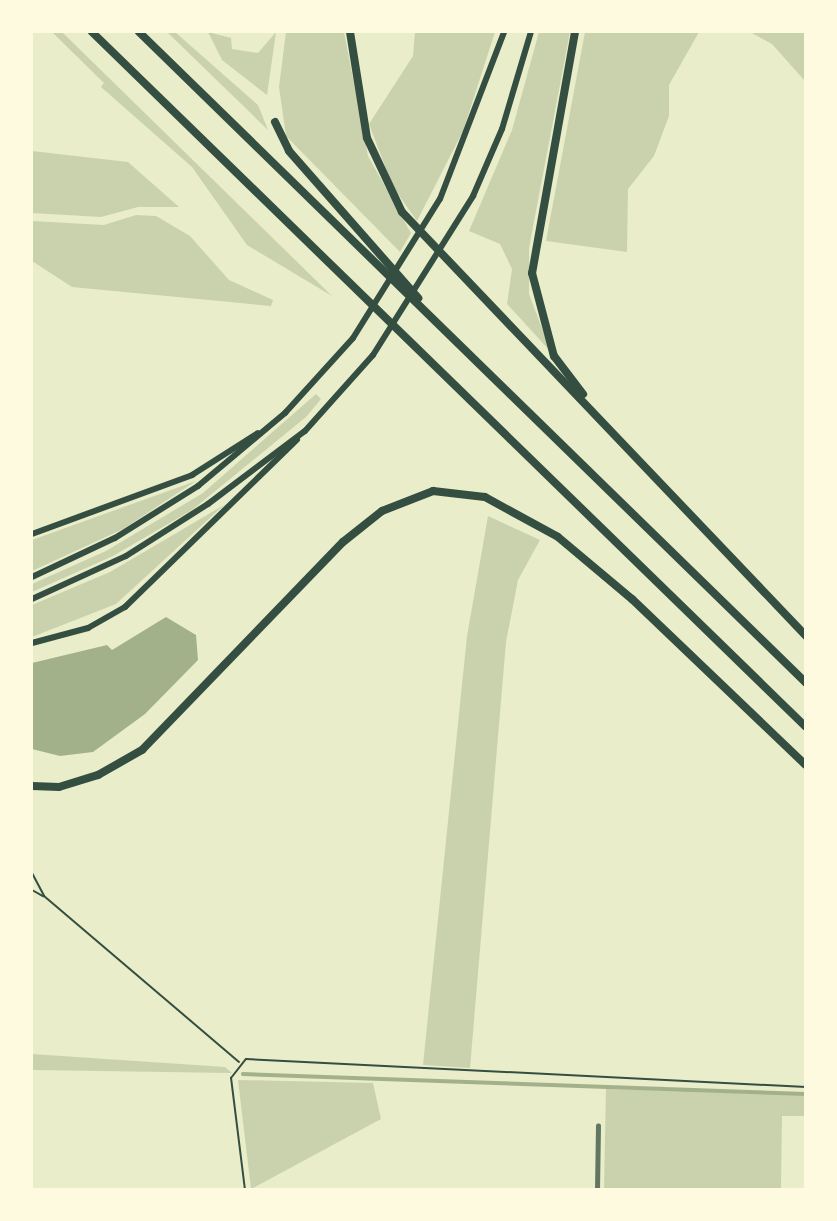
<!DOCTYPE html>
<html>
<head>
<meta charset="utf-8">
<style>
  body { margin:0 }
  #map { position:relative; width:837px; height:1221px; overflow:hidden; background:#e9edc9; font-family:"Nunito Sans",sans-serif }
  div>[style] { position:absolute }
  [style*='--x'] { left:calc(var(--x)*1px); top:calc(var(--y)*1px); width:calc(var(--w)*1px); rotate:calc(var(--a)*1deg) }
  .green>* { inset:0; background:#cad2ad }
  .water>* { inset:0; background:#a3b18a }
  .stream>* { height:3.5px; margin:-1.75px; padding:0 1.75px; transform-origin:1.75px; border-radius:1.75px; background:#a3b18a }
  .path>* { height:2px; margin:-1px; padding:0 1px; transform-origin:1px; border-radius:1px; background:#344e41 }
  .minor>* { height:4.5px; margin:-2.25px; padding:0 2.25px; transform-origin:2.25px; border-radius:2.25px; background:#617663 }
  .secondary>* { height:6px; margin:-3px; padding:0 3px; transform-origin:3px; border-radius:3px; background:#344e41 }
  .motorway>* { height:8px; margin:-4px; padding:0 4px; transform-origin:4px; border-radius:4px; background:#344e41 }
  span { translate:-50% -50%; white-space:nowrap; text-align:center; line-height:1.15; -webkit-text-stroke:7px #fefae0; paint-order:stroke }
  .frame { position:absolute; inset:0; border:33px solid #fefae0; pointer-events:none }
</style>
</head>
<body>
<div id="map">
  <div class="green">
    <i style="clip-path:polygon(52px 32px,62px 32px,332px 296px,247px 245px,192px 167px,101px 87px,104px 83px)"></i>
    <i style="clip-path:polygon(167px 32px,175px 32px,258px 105px,268px 130px)"></i>
    <i style="clip-path:polygon(208px 32px,231px 38px,232px 49px,258px 53px,276px 32px,267px 95px,222px 60px)"></i>
    <i style="clip-path:polygon(286px 32px,344px 32px,368px 156px,411px 233px,400px 252px,286px 136px,279px 87px)"></i>
    <i style="clip-path:polygon(415px 32px,495px 32px,463px 131px,417px 221px,393px 187px,369px 124px,413px 56px)"></i>
    <i style="clip-path:polygon(539px 32px,570px 32px,529px 248px,529px 294px,551px 352px,507px 304px,512px 269px,500px 244px,469px 231px,512px 130px)"></i>
    <i style="clip-path:polygon(585px 32px,699px 32px,669px 85px,669px 116px,654px 156px,628px 189px,627px 252px,546px 241px)"></i>
    <i style="clip-path:polygon(750px 32px,805px 32px,805px 81px,772px 44px)"></i>
    <i style="clip-path:polygon(32px 151px,128px 162px,179px 207px,138px 207px,101px 217px,32px 213px)"></i>
    <i style="clip-path:polygon(136px 215px,156px 216px,190px 236px,229px 280px,273px 300px,271px 306px,72px 287px,32px 261px,32px 221px,104px 225px)"></i>
    <i style="clip-path:polygon(316px 394px,321px 399px,306px 417px,192px 510px,113px 556px,32px 592px,32px 584px,106px 551px,203px 493px)"></i>
    <i style="clip-path:polygon(196px 481px,123px 529px,32px 571px,32px 540px)"></i>
    <i style="clip-path:polygon(224px 505px,116px 604px,32px 637px,32px 605px,110px 572px)"></i>
    <i style="clip-path:polygon(488px 516px,540px 540px,518px 580px,506px 642px,470px 1068px,423px 1065px,467px 636px)"></i>
    <i style="clip-path:polygon(32px 1054px,225px 1067px,232px 1073px,32px 1070px)"></i>
    <i style="clip-path:polygon(238px 1080px,373px 1083px,381px 1119px,251px 1189px)"></i>
    <i style="clip-path:polygon(606px 1089px,805px 1094px,805px 1116px,782px 1116px,781px 1189px,604px 1189px)"></i>
  </div>
  <div class="water">
    <i style="clip-path:polygon(166px 617px,196px 635px,198px 660px,145px 714px,93px 752px,60px 756px,32px 749px,32px 663px,107px 645px,112px 650px)"></i>
  </div>
  <div class="stream">
    <i style="--x:243;--y:1074;--w:563;--a:2.03"></i>
  </div>
  <div class="path">
    <i style="--x:32;--y:873;--w:26;--a:62"></i>
    <i style="--x:44;--y:896;--w:256;--a:40.4"></i>
    <i style="--x:32;--y:890;--w:13;--a:29"></i>
    <i style="--x:245;--y:1190;--w:113;--a:-97.1"></i>
    <i style="--x:231;--y:1078;--w:24;--a:-52"></i>
    <i style="--x:246;--y:1059;--w:561;--a:2.86"></i>
  </div>
  <div class="minor">
    <i style="--x:597;--y:1190;--w:64;--a:-89.1"></i>
  </div>
  <div class="secondary">
    <i style="--x:32;--y:534;--w:171;--a:-20.2"></i>
    <i style="--x:192;--y:475;--w:78;--a:-32.5"></i>
    <i style="--x:32;--y:577;--w:92;--a:-25.2"></i>
    <i style="--x:115;--y:538;--w:98;--a:-32.1"></i>
    <i style="--x:198;--y:486;--w:114;--a:-40"></i>
    <i style="--x:285;--y:413;--w:101;--a:-47.8"></i>
    <i style="--x:353;--y:338;--w:164;--a:-58"></i>
    <i style="--x:440;--y:199;--w:179;--a:-69"></i>
    <i style="--x:32;--y:599;--w:103;--a:-24.6"></i>
    <i style="--x:126;--y:556;--w:97;--a:-32.4"></i>
    <i style="--x:208;--y:504;--w:121;--a:-37"></i>
    <i style="--x:305;--y:431;--w:102;--a:-48.2"></i>
    <i style="--x:373;--y:355;--w:188;--a:-57.8"></i>
    <i style="--x:473;--y:196;--w:73;--a:-66.6"></i>
    <i style="--x:502;--y:129;--w:101;--a:-73.4"></i>
    <i style="--x:32;--y:643;--w:58;--a:-15"></i>
    <i style="--x:88;--y:628;--w:43;--a:-29.6"></i>
    <i style="--x:125;--y:607;--w:240;--a:-44.2"></i>
  </div>
  <div class="motorway">
    <i style="--x:92;--y:32;--w:996;--a:44.23"></i>
    <i style="--x:139;--y:32;--w:932;--a:44.3"></i>
    <i style="--x:350;--y:32;--w:107;--a:80.9"></i>
    <i style="--x:367;--y:138;--w:82;--a:64.7"></i>
    <i style="--x:402;--y:212;--w:586;--a:46.38"></i>
    <i style="--x:575;--y:32;--w:245;--a:100.1"></i>
    <i style="--x:532;--y:273;--w:86;--a:75.2"></i>
    <i style="--x:554;--y:356;--w:48;--a:52.7"></i>
    <i style="--x:275;--y:122;--w:32;--a:64"></i>
    <i style="--x:289;--y:151;--w:196;--a:48.7"></i>
    <i style="--x:32;--y:786;--w:27;--a:2"></i>
    <i style="--x:59;--y:787;--w:41;--a:-17.1"></i>
    <i style="--x:98;--y:775;--w:51;--a:-29.6"></i>
    <i style="--x:142;--y:750;--w:289;--a:-46"></i>
    <i style="--x:343;--y:542;--w:50;--a:-38.5"></i>
    <i style="--x:382;--y:511;--w:55;--a:-21.4"></i>
    <i style="--x:433;--y:491;--w:52;--a:6.6"></i>
    <i style="--x:485;--y:497;--w:83;--a:28.7"></i>
    <i style="--x:558;--y:537;--w:97;--a:40"></i>
    <i style="--x:632;--y:599;--w:240;--a:43.7"></i>
  </div>
  <div class="frame"></div>
</div>
</body>
</html>
